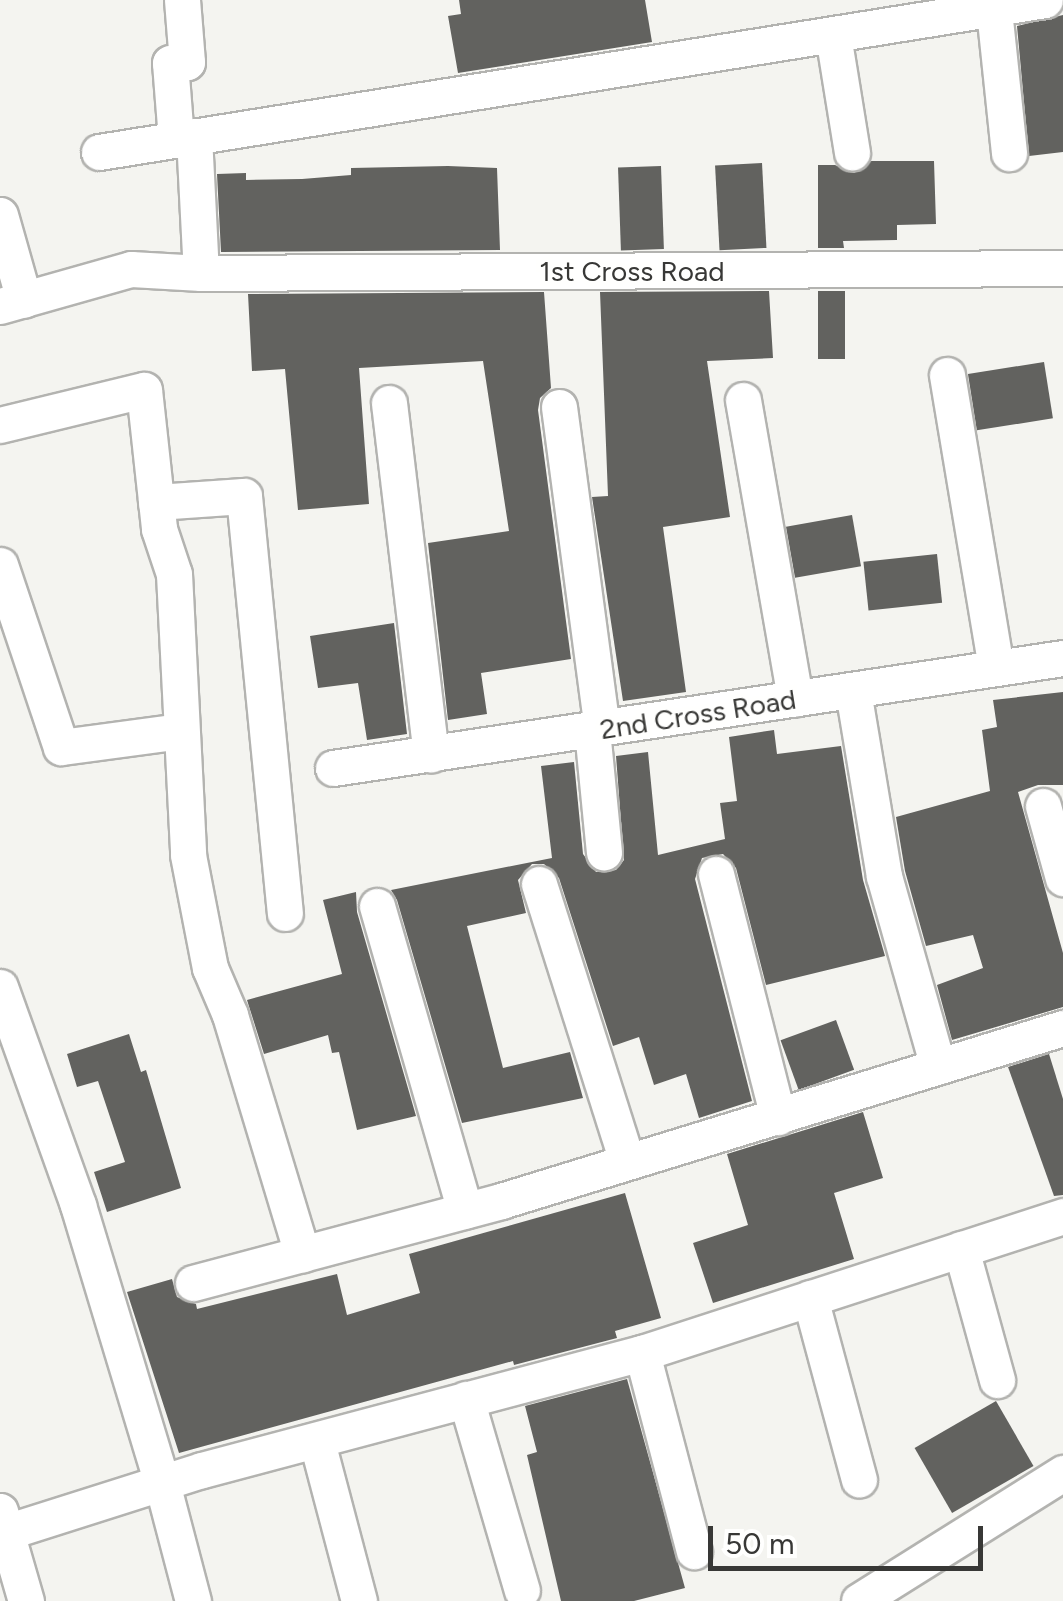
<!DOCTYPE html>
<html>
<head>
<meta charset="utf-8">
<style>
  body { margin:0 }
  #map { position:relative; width:1063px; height:1601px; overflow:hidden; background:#f4f4f0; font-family:Figtree,sans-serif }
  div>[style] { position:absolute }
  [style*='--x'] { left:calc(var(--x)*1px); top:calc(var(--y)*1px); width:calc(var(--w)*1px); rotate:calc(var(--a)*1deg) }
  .building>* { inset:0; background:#62625f; transform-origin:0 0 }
  .roads { filter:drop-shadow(2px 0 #b3b3b0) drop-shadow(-2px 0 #b3b3b0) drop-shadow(0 2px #b3b3b0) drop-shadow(0 -2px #b3b3b0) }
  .minor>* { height:35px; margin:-17.5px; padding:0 17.5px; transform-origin:17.5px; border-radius:17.5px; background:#fff }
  span { translate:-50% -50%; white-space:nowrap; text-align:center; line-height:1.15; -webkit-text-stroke:10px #fffffe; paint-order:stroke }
  .street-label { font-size:28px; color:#383836 }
  .scale { position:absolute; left:708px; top:1526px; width:275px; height:45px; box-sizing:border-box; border:5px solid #383836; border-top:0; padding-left:12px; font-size:30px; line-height:35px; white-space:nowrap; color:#383836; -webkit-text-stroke:8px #fffffe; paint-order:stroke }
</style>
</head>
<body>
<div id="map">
  <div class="building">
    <i style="clip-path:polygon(459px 0,645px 0,652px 42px,458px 73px,448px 16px,461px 14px)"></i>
    <i style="clip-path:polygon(1063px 15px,1063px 152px,1029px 156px,1017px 26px)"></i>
    <i style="clip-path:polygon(871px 161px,934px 161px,936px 224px,897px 225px,897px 240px,843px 241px,844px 248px,818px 248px,818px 165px,835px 165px,854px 173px)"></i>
    <i style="left:762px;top:163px;width:85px;height:47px;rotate:87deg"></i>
    <i style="clip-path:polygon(448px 166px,497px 168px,500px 250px,221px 252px,217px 174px,246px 173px,246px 180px,302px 179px,351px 175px,351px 168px)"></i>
    <i style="left:661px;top:166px;width:83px;height:43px;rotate:88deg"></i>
    <i style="clip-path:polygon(769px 291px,773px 358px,707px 361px,730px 517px,663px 527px,686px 692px,623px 701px,592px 497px,608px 496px,600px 292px)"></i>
    <i style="left:818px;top:291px;width:27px;height:68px"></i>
    <i style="clip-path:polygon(544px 292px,551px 388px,540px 398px,538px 410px,571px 659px,481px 673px,487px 714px,448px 720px,428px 543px,509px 531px,483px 361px,359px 368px,369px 504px,298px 510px,285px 369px,252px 371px,248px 294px)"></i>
    <i style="left:1044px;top:362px;width:57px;height:77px;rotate:81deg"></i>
    <i style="left:852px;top:515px;width:52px;height:67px;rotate:80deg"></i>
    <i style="left:937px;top:554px;width:49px;height:74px;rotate:84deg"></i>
    <i style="clip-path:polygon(394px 623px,407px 734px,367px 740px,358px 683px,318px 688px,310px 636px)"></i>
    <i style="clip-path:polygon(1063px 692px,1063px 785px,1038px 785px,1018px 792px,1063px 953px,1063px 1007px,952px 1040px,937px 985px,983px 968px,973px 935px,926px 946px,905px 871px,896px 817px,990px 791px,982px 730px,997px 727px,993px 700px)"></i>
    <i style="clip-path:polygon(774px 730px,777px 754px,841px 746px,863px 880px,885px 956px,766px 985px,736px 868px,723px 854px,702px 858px,695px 879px,752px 1101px,699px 1118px,686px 1074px,654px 1085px,639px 1037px,613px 1046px,559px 878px,544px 864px,532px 864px,518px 880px,526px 913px,467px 926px,503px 1068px,570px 1052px,583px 1098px,462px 1123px,397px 900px,391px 890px,552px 858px,541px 766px,574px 762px,583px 854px,596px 872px,616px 870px,624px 860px,616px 756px,648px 752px,658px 855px,725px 839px,720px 803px,737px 801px,729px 737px)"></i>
    <i style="clip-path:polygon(356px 892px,357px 912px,416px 1116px,357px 1130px,339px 1052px,332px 1053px,328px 1035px,264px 1054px,247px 1000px,342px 974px,323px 900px)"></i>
    <i style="left:836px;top:1020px;width:53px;height:59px;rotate:70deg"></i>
    <i style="clip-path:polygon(129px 1034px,141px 1072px,146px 1070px,181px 1188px,107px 1212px,94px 1172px,125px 1162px,98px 1081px,77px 1087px,67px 1054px)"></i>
    <i style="clip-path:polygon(1049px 1054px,1063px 1099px,1063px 1195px,1054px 1196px,1008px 1067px)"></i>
    <i style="clip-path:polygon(863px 1112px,883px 1178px,834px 1193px,854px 1259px,713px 1303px,693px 1243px,748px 1225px,727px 1154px)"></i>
    <i style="clip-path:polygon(625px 1193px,661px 1318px,615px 1331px,617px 1338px,514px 1365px,513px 1361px,179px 1453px,127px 1292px,172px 1279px,177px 1297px,196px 1304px,197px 1309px,337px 1274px,347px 1315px,420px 1293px,409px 1254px)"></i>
    <i style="clip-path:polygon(627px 1379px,685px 1588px,634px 1601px,561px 1601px,527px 1455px,537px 1452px,525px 1406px)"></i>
    <i style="left:996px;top:1401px;width:75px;height:94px;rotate:60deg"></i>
  </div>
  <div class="roads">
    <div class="minor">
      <i style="--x:994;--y:10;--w:144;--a:84"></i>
      <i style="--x:833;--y:35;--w:119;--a:80.8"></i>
      <i style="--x:194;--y:136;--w:137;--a:87.1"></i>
      <i style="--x:176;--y:139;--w:76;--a:-94.5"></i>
      <i style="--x:170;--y:63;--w:17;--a:-3"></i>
      <i style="--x:187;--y:62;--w:62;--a:-94.6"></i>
      <i style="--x:99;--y:152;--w:958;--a:-9.13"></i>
      <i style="--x:0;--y:215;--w:88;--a:74.2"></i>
      <i style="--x:0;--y:306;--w:136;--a:-15.8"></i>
      <i style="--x:131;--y:269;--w:70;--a:3.3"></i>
      <i style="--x:201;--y:273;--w:862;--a:-0.33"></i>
      <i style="--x:947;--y:375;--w:296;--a:80.5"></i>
      <i style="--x:743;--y:400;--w:303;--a:80.1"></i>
      <i style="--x:389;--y:403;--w:354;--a:83.2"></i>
      <i style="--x:559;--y:407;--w:324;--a:82.4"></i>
      <i style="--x:0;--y:425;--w:148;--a:-13.7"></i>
      <i style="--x:144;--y:390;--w:140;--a:83.8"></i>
      <i style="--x:159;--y:529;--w:47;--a:71.6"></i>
      <i style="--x:174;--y:574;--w:281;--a:87.1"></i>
      <i style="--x:188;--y:855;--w:115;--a:79"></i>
      <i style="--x:210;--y:968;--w:51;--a:66.9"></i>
      <i style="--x:230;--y:1015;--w:250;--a:73.2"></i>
      <i style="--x:156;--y:502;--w:88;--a:-3.9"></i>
      <i style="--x:244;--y:496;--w:419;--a:84.4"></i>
      <i style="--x:0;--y:565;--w:192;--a:71.5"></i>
      <i style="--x:61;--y:747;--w:121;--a:-7.6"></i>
      <i style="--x:853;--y:691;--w:188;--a:80.5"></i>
      <i style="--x:884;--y:876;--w:198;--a:74.2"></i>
      <i style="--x:592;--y:730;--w:123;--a:84.4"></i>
      <i style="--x:333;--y:768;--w:738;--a:-8.57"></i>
      <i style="--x:1043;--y:806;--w:75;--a:74.5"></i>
      <i style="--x:716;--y:874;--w:251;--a:75.7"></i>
      <i style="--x:539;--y:884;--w:291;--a:72.4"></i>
      <i style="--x:377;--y:906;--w:317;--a:73.9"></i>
      <i style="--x:0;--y:987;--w:232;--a:70.3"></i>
      <i style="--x:78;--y:1205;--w:290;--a:73.2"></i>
      <i style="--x:162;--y:1483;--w:122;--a:75.3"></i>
      <i style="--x:961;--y:1249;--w:136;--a:74.6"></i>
      <i style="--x:193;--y:1283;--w:319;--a:-14.9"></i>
      <i style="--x:501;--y:1201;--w:588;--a:-17.11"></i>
      <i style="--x:810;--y:1298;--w:188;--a:74.9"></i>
      <i style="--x:642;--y:1353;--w:205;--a:75.3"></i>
      <i style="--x:466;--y:1399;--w:199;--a:73.7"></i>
      <i style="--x:317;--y:1442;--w:164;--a:75.2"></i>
      <i style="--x:0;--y:1511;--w:94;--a:73.9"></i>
      <i style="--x:0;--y:1534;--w:212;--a:-17.6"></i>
      <i style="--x:202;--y:1470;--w:455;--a:-14.9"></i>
      <i style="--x:642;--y:1353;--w:443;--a:-18"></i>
      <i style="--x:859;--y:1601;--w:241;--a:-32.1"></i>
    </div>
  </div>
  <div class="street-label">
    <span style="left:632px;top:271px">1st Cross Road</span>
    <span style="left:698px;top:714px;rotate:-9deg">2nd Cross Road</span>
  </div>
  <div class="scale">50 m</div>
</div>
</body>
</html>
